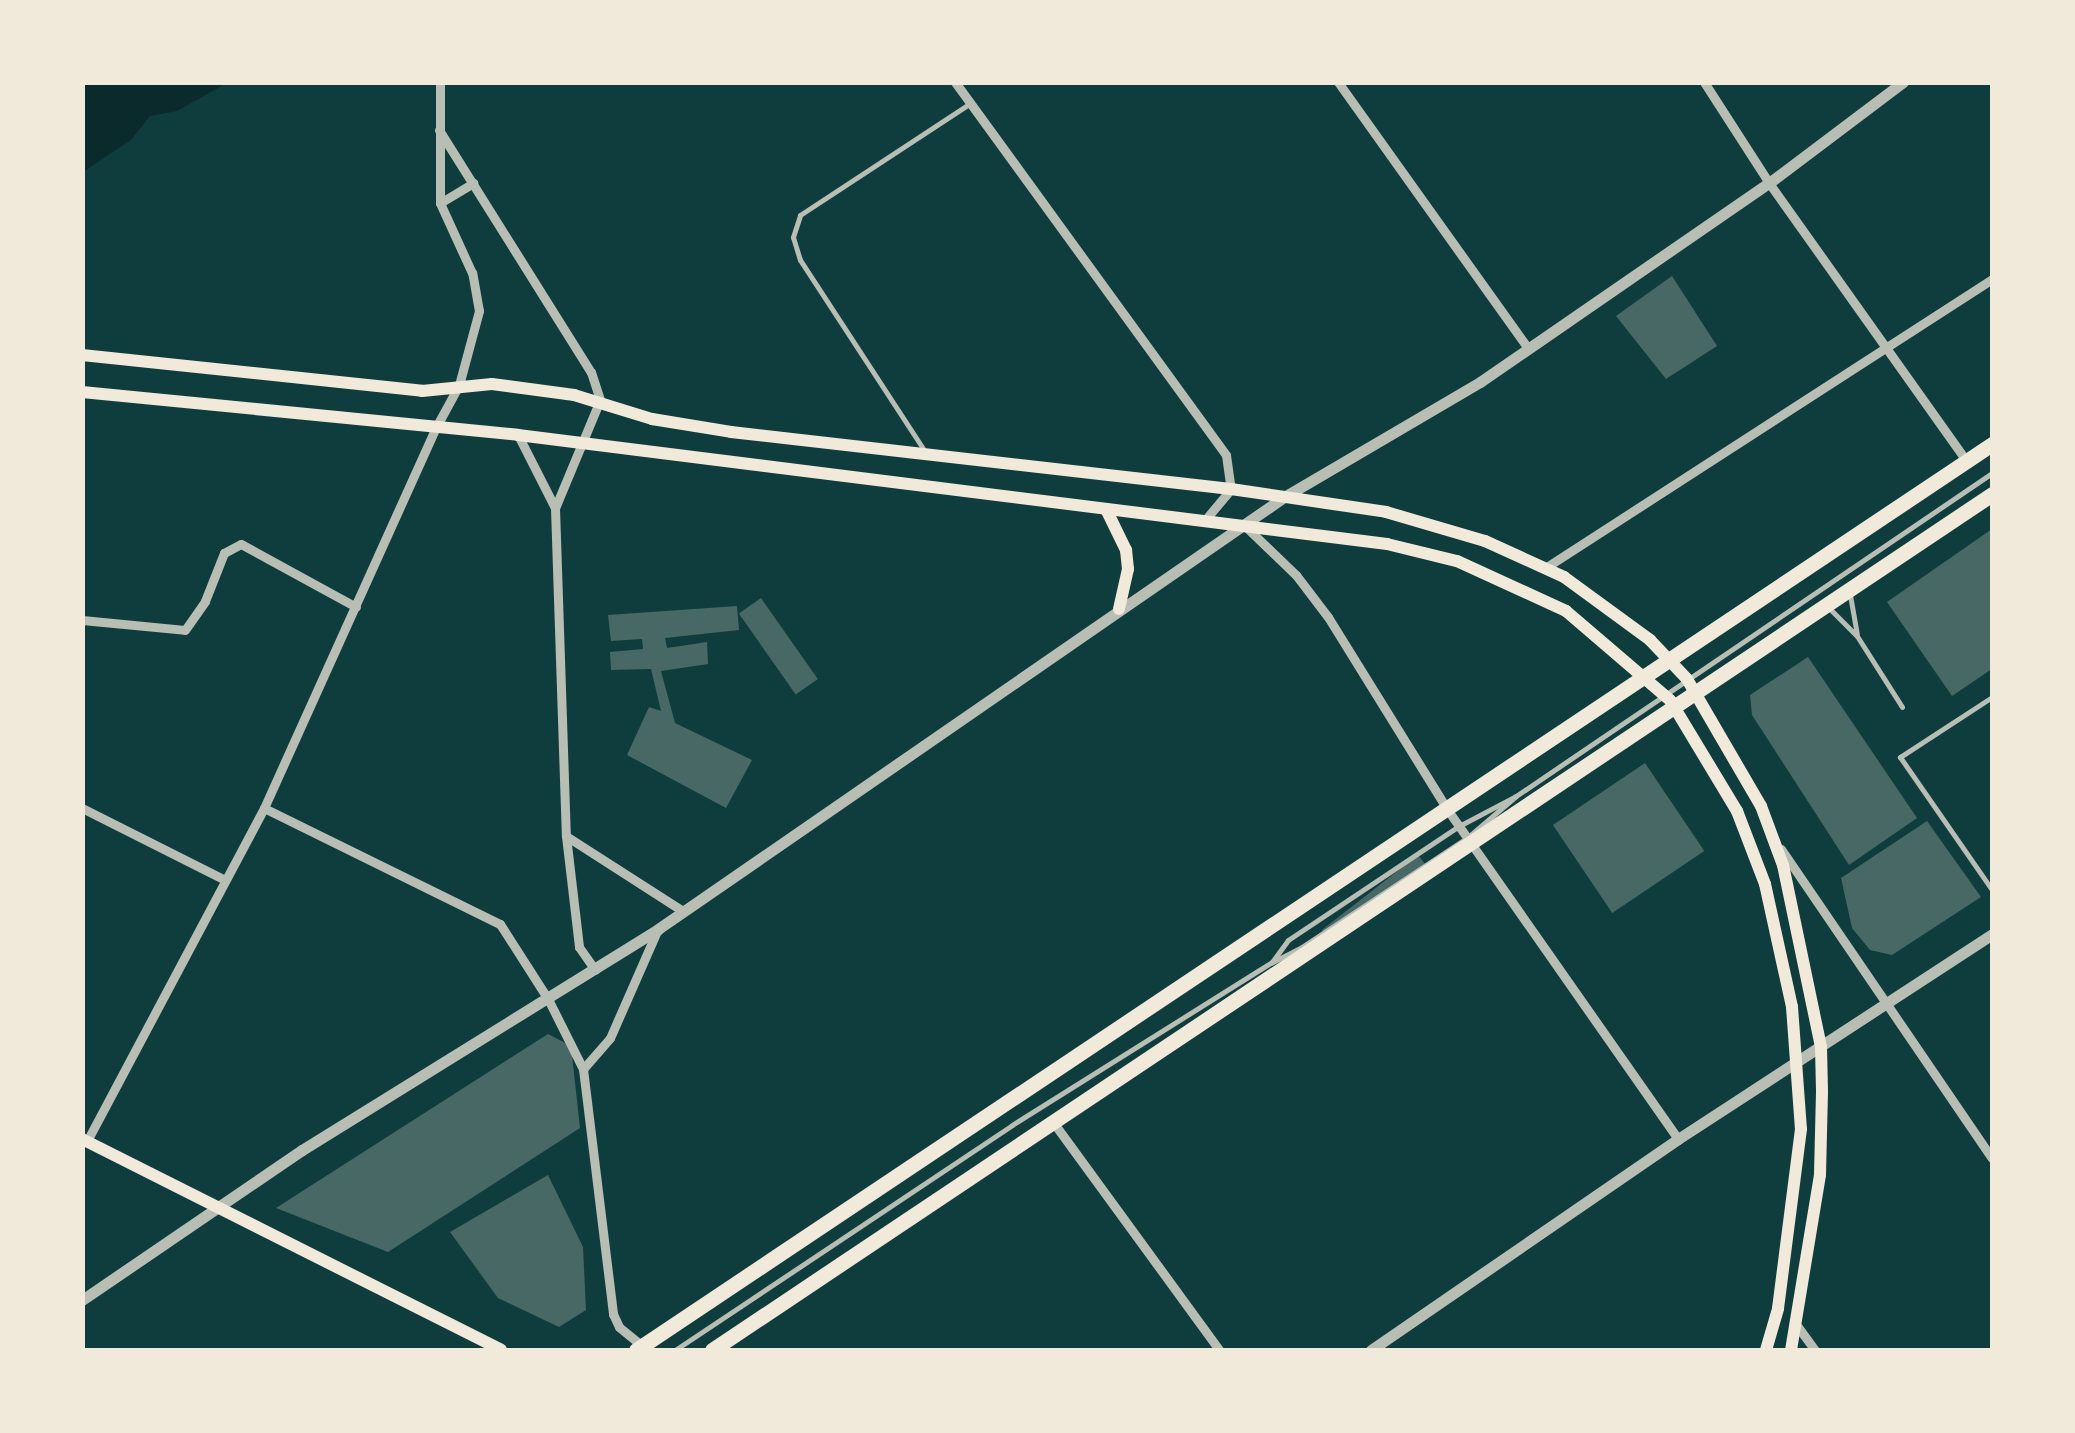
<!DOCTYPE html>
<html>
<head>
<meta charset="utf-8">
<style>
  body { margin:0 }
  #map { position:relative; width:2075px; height:1433px; overflow:hidden; background:#0f3d3e; font-family:"Asap Condensed",sans-serif }
  div>[style] { position:absolute }
  [style*='--x'] { left:calc(var(--x)*1px); top:calc(var(--y)*1px); width:calc(var(--w)*1px); rotate:calc(var(--a)*1deg) }
  .water>* { inset:0; background:#0a2a2b }
  .building>* { inset:0; background:#486865; transform-origin:0 0 }
  .service>* { height:5px; margin:-2.5px; padding:0 2.5px; transform-origin:2.5px; border-radius:2.5px; background:#b8beb3 }
  .minor>* { height:9px; margin:-4.5px; padding:0 4.5px; transform-origin:4.5px; border-radius:4.5px; background:#b8beb3 }
  .tertiary>* { height:11px; margin:-5.5px; padding:0 5.5px; transform-origin:5.5px; border-radius:5.5px; background:#b8beb3 }
  .secondary>* { height:12px; margin:-6px; padding:0 6px; transform-origin:6px; border-radius:6px; background:#f1e9da }
  .primary>* { height:15px; margin:-7.5px; padding:0 7.5px; transform-origin:7.5px; border-radius:7.5px; background:#f1e9da }
  span { translate:-50% -50%; white-space:nowrap; text-align:center; line-height:1.15; -webkit-text-stroke:8px #f1e9da; paint-order:stroke }
  .frame { position:absolute; inset:0; border:85px solid #f1e9da; pointer-events:none }
</style>
</head>
<body>
<div id="map">
  <div class="water">
    <i style="clip-path:polygon(83px 82px,227px 82px,227px 83px,177px 111px,150px 116px,131px 140px,83px 172px)"></i>
  </div>
  <div class="building">
    <i style="clip-path:polygon(1672px 276px,1717px 346px,1666px 379px,1616px 316px)"></i>
    <i style="clip-path:polygon(1992px 529px,1992px 669px,1952px 696px,1887px 602px)"></i>
    <i style="left:761px;top:598px;width:99px;height:27px;rotate:55deg"></i>
    <i style="clip-path:polygon(737px 606px,739px 630px,665px 638px,667px 648px,707px 642px,708px 664px,661px 671px,675px 723px,752px 760px,726px 808px,627px 755px,649px 707px,661px 711px,651px 669px,611px 670px,610px 652px,643px 649px,642px 639px,611px 641px,608px 615px)"></i>
    <i style="clip-path:polygon(1808px 657px,1917px 818px,1849px 865px,1752px 715px,1750px 695px)"></i>
    <i style="left:1645px;top:763px;width:106px;height:111px;rotate:56deg"></i>
    <i style="clip-path:polygon(1927px 821px,1981px 897px,1892px 955px,1870px 950px,1852px 928px,1841px 878px)"></i>
    <i style="left:1418px;top:855px;width:11px;height:122px;rotate:52deg"></i>
    <i style="clip-path:polygon(548px 1034px,571px 1046px,580px 1128px,388px 1252px,276px 1208px)"></i>
    <i style="clip-path:polygon(548px 1175px,583px 1247px,586px 1310px,559px 1327px,498px 1298px,450px 1232px)"></i>
  </div>
  <div class="service">
    <i style="--x:924;--y:450;--w:227;--a:-123.1"></i>
    <i style="--x:800;--y:260;--w:24;--a:-107"></i>
    <i style="--x:793;--y:237;--w:23;--a:-72"></i>
    <i style="--x:800;--y:215;--w:202;--a:-33.3"></i>
    <i style="--x:1850;--y:595;--w:39;--a:80"></i>
    <i style="--x:1827;--y:606;--w:42;--a:45"></i>
    <i style="--x:1857;--y:636;--w:84;--a:57.6"></i>
    <i style="--x:1992;--y:697;--w:110;--a:146.9"></i>
    <i style="--x:1900;--y:757;--w:162;--a:55.3"></i>
    <i style="--x:1516;--y:796;--w:63;--a:139.5"></i>
    <i style="--x:1468;--y:837;--w:199;--a:146.5"></i>
    <i style="--x:1302;--y:947;--w:34;--a:153"></i>
    <i style="--x:1272;--y:962;--w:27;--a:-54"></i>
    <i style="--x:1288;--y:940;--w:206;--a:-33.7"></i>
    <i style="--x:1459;--y:826;--w:64;--a:-27.8"></i>
    <i style="--x:1516;--y:796;--w:575;--a:-34.16"></i>
    <i style="--x:675;--y:1350;--w:405;--a:-33.7"></i>
    <i style="--x:1012;--y:1125;--w:307;--a:-32.1"></i>
  </div>
  <div class="minor">
    <i style="--x:955;--y:82;--w:461;--a:54"></i>
    <i style="--x:1226;--y:455;--w:34;--a:82"></i>
    <i style="--x:1231;--y:489;--w:40;--a:130"></i>
    <i style="--x:1338;--y:82;--w:327;--a:54.5"></i>
    <i style="--x:1704;--y:82;--w:120;--a:57.2"></i>
    <i style="--x:1769;--y:183;--w:342;--a:54.6"></i>
    <i style="--x:439;--y:130;--w:286;--a:57.9"></i>
    <i style="--x:591;--y:372;--w:29;--a:72"></i>
    <i style="--x:600;--y:400;--w:117;--a:112.6"></i>
    <i style="--x:440;--y:203;--w:39;--a:-31"></i>
    <i style="--x:518;--y:435;--w:82;--a:63.1"></i>
    <i style="--x:555;--y:508;--w:328;--a:88.1"></i>
    <i style="--x:566;--y:836;--w:112;--a:83.3"></i>
    <i style="--x:579;--y:947;--w:28;--a:55"></i>
    <i style="--x:1245;--y:526;--w:71;--a:43.9"></i>
    <i style="--x:1296;--y:575;--w:53;--a:52.7"></i>
    <i style="--x:1328;--y:617;--w:226;--a:58.2"></i>
    <i style="--x:1447;--y:809;--w:403;--a:55"></i>
    <i style="--x:1545;--y:568;--w:532;--a:-32.88"></i>
    <i style="--x:82;--y:620;--w:103;--a:5.5"></i>
    <i style="--x:185;--y:630;--w:35;--a:-55"></i>
    <i style="--x:205;--y:601;--w:52;--a:-68.4"></i>
    <i style="--x:224;--y:553;--w:19;--a:-28"></i>
    <i style="--x:241;--y:544;--w:131;--a:28.7"></i>
    <i style="--x:82;--y:808;--w:158;--a:26.7"></i>
    <i style="--x:264;--y:808;--w:263;--a:26.2"></i>
    <i style="--x:500;--y:924;--w:89;--a:57.4"></i>
    <i style="--x:548;--y:999;--w:78;--a:63.4"></i>
    <i style="--x:583;--y:1069;--w:247;--a:83"></i>
    <i style="--x:613;--y:1314;--w:14;--a:65"></i>
    <i style="--x:619;--y:1327;--w:32;--a:39"></i>
    <i style="--x:566;--y:836;--w:139;--a:32.7"></i>
    <i style="--x:1781;--y:849;--w:374;--a:55.7"></i>
    <i style="--x:583;--y:1069;--w:41;--a:-48.9"></i>
    <i style="--x:610;--y:1038;--w:117;--a:-66.3"></i>
    <i style="--x:1053;--y:1122;--w:282;--a:53.9"></i>
    <i style="--x:87;--y:1141;--w:377;--a:-62"></i>
    <i style="--x:264;--y:808;--w:416;--a:-65.7"></i>
    <i style="--x:435;--y:429;--w:50;--a:-61.4"></i>
    <i style="--x:459;--y:385;--w:77;--a:-74.9"></i>
    <i style="--x:479;--y:311;--w:39;--a:-100"></i>
    <i style="--x:472;--y:273;--w:77;--a:-114.6"></i>
    <i style="--x:440;--y:203;--w:121;--a:-90"></i>
    <i style="--x:1798;--y:1327;--w:29;--a:54"></i>
  </div>
  <div class="tertiary">
    <i style="--x:82;--y:1300;--w:266;--a:-34.3"></i>
    <i style="--x:302;--y:1150;--w:419;--a:-31.8"></i>
    <i style="--x:658;--y:929;--w:761;--a:-34.61"></i>
    <i style="--x:1284;--y:497;--w:227;--a:-30.4"></i>
    <i style="--x:1480;--y:382;--w:351;--a:-34.6"></i>
    <i style="--x:1769;--y:183;--w:168;--a:-37"></i>
    <i style="--x:1371;--y:1350;--w:373;--a:-34.5"></i>
    <i style="--x:1678;--y:1139;--w:375;--a:-33.1"></i>
  </div>
  <div class="secondary">
    <i style="--x:82;--y:355;--w:342;--a:6"></i>
    <i style="--x:422;--y:391;--w:70;--a:-5.7"></i>
    <i style="--x:492;--y:384;--w:83;--a:7.6"></i>
    <i style="--x:574;--y:395;--w:82;--a:17.1"></i>
    <i style="--x:652;--y:419;--w:80;--a:9.3"></i>
    <i style="--x:731;--y:432;--w:503;--a:6.5"></i>
    <i style="--x:1231;--y:489;--w:157;--a:8.4"></i>
    <i style="--x:1386;--y:512;--w:103;--a:16.3"></i>
    <i style="--x:1485;--y:541;--w:87;--a:24.5"></i>
    <i style="--x:1564;--y:577;--w:107;--a:36.2"></i>
    <i style="--x:1650;--y:640;--w:54;--a:46.5"></i>
    <i style="--x:1687;--y:679;--w:147;--a:59.8"></i>
    <i style="--x:1761;--y:806;--w:63;--a:69.6"></i>
    <i style="--x:1783;--y:865;--w:186;--a:78.2"></i>
    <i style="--x:1821;--y:1047;--w:45;--a:88.7"></i>
    <i style="--x:1822;--y:1092;--w:83;--a:91.4"></i>
    <i style="--x:1820;--y:1175;--w:177;--a:99.4"></i>
    <i style="--x:82;--y:392;--w:438;--a:5.6"></i>
    <i style="--x:518;--y:435;--w:876;--a:7.15"></i>
    <i style="--x:1387;--y:544;--w:72;--a:13.7"></i>
    <i style="--x:1457;--y:561;--w:120;--a:24.6"></i>
    <i style="--x:1566;--y:611;--w:137;--a:40.6"></i>
    <i style="--x:1670;--y:700;--w:130;--a:58.9"></i>
    <i style="--x:1737;--y:811;--w:78;--a:69"></i>
    <i style="--x:1765;--y:884;--w:126;--a:77.6"></i>
    <i style="--x:1792;--y:1007;--w:122;--a:85.8"></i>
    <i style="--x:1801;--y:1129;--w:181;--a:97.3"></i>
    <i style="--x:1778;--y:1309;--w:43;--a:106.3"></i>
    <i style="--x:1106;--y:509;--w:46;--a:64"></i>
    <i style="--x:1126;--y:550;--w:19;--a:84"></i>
    <i style="--x:1128;--y:569;--w:41;--a:102.7"></i>
    <i style="--x:82;--y:1139;--w:469;--a:26.7"></i>
  </div>
  <div class="primary">
    <i style="--x:636;--y:1350;--w:1631;--a:-33.75"></i>
    <i style="--x:712;--y:1350;--w:1540;--a:-33.77"></i>
  </div>
  <div class="frame"></div>
</div>
</body>
</html>
